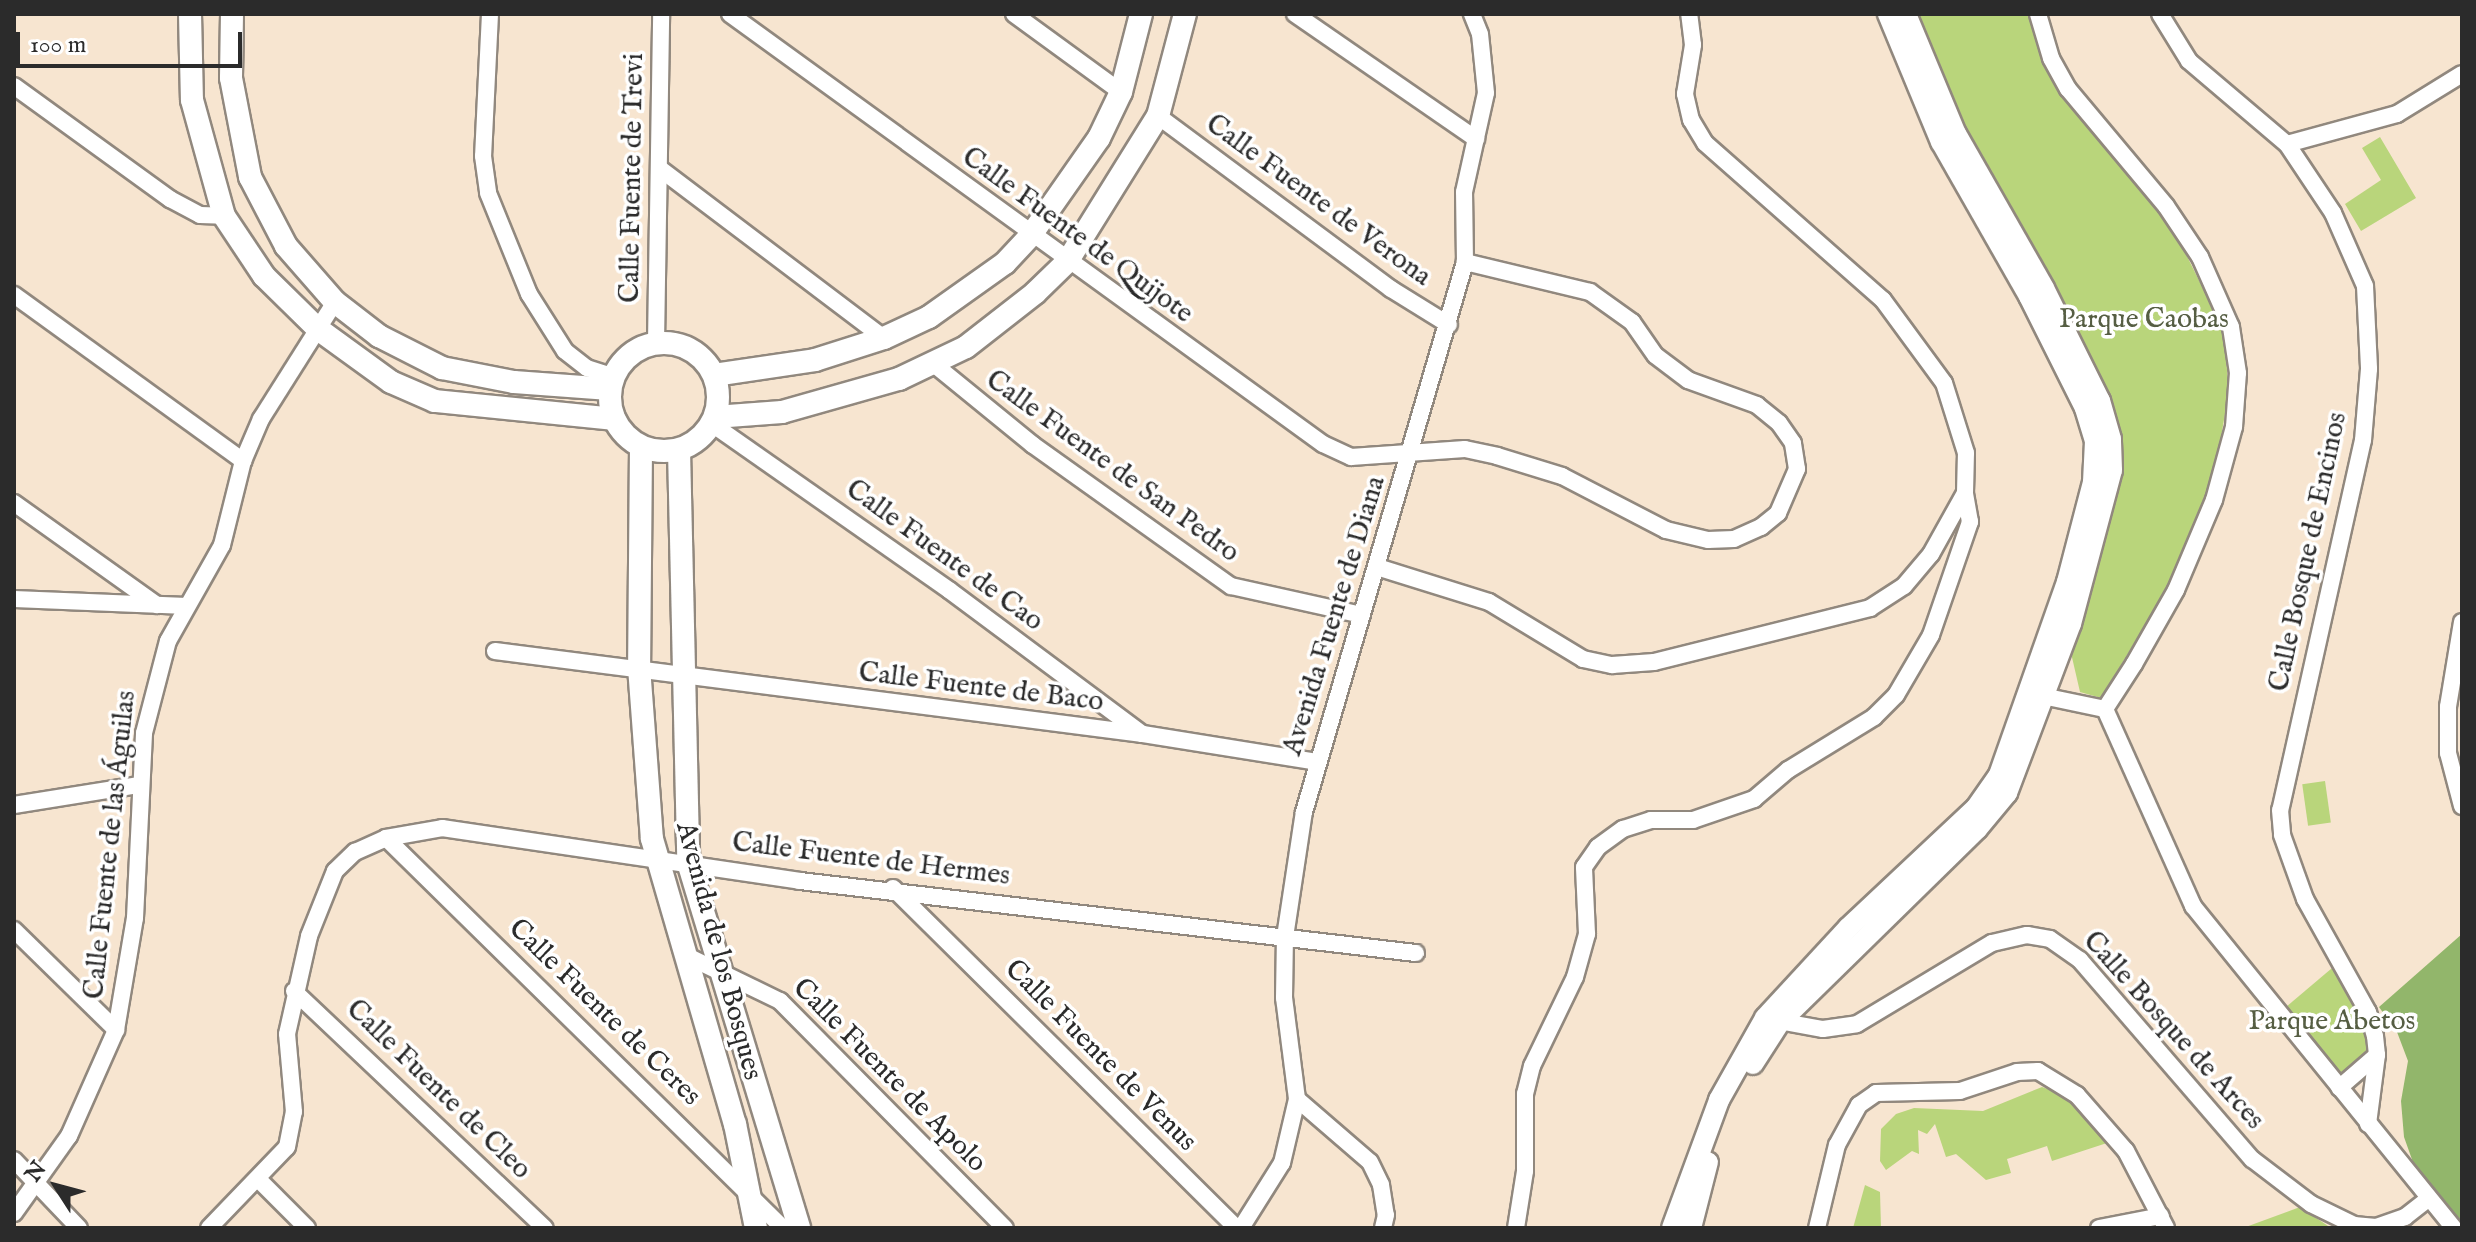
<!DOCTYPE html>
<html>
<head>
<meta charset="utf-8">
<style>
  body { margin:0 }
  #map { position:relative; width:2476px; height:1242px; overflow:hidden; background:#f7e5d0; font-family:"IM FELL English",serif }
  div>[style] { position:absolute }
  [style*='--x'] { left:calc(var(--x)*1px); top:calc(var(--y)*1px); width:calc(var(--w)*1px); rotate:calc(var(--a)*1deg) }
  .green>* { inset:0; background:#b9d57b; transform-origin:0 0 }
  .forest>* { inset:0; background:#92b66b }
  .roads { filter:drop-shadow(2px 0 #91887e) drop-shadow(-2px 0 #91887e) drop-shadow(0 2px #91887e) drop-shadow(0 -2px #91887e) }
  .minor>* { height:16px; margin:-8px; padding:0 8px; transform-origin:8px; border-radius:8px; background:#fff }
  .tertiary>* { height:20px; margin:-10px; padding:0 10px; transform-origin:10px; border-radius:10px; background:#fff }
  .secondary>* { height:22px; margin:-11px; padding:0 11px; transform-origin:11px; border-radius:11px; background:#fff }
  .secondary>.ring { margin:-11px; padding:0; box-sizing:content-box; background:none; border:22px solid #fff; border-radius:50% }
  span { translate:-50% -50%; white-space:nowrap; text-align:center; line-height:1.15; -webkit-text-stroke:7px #fff; paint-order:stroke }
  .street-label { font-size:28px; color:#2b2b2b }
  .park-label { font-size:28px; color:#565e43 }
  .frame { position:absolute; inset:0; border:16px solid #2b2b2b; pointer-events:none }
  .north { position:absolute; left:16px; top:1146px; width:80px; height:80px; -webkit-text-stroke:6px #fff; paint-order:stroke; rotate:306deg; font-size:22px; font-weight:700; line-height:32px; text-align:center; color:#2b2b2b }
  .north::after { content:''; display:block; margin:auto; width:28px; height:36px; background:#2b2b2b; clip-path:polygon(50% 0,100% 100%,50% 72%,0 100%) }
  .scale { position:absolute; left:16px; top:32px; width:226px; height:36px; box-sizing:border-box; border:4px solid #2b2b2b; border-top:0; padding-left:10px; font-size:24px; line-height:28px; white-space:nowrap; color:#2b2b2b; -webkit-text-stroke:6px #fff; paint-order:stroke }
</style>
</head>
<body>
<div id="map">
  <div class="green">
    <i style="clip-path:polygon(1913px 14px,2030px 14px,2052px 80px,2177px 236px,2223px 329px,2229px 390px,2215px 473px,2169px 586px,2101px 698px,2080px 692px,2071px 653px,2116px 486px)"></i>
    <i style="clip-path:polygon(2380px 137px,2416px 198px,2361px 231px,2345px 204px,2381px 180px,2362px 148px)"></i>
    <i style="left:2325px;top:781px;width:42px;height:23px;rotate:82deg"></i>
    <i style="clip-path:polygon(2338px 963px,2368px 1012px,2377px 1055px,2339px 1088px,2279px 1013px)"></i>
    <i style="clip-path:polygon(2042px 1087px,2067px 1096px,2110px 1142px,2052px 1161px,2047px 1146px,2007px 1159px,2011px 1173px,1986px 1180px,1956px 1154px,1946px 1157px,1935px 1124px,1927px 1134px,1918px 1130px,1919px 1154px,1912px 1151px,1886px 1170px,1880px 1161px,1881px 1129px,1896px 1114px,1914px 1108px,1983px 1111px)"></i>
    <i style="clip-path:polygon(1865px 1185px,1880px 1192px,1881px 1228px,1853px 1228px)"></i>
    <i style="clip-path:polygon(2300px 1207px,2331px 1228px,2243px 1228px)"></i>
  </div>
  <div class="forest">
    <i style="clip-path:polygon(2462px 934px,2462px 1226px,2415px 1168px,2404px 1137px,2401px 1101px,2408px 1061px,2397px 1032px,2379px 1007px)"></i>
  </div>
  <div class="roads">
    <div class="minor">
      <i style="--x:490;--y:14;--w:142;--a:92.8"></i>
      <i style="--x:483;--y:156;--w:37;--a:82"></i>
      <i style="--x:488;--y:193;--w:109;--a:67.9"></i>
      <i style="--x:529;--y:294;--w:67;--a:57.7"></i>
      <i style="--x:565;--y:351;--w:28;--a:38"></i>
      <i style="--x:587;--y:368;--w:28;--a:18"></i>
      <i style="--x:730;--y:14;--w:732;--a:35.95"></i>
      <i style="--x:1323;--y:444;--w:31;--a:25"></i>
      <i style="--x:1351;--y:457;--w:114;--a:-4"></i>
      <i style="--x:1465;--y:449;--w:33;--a:12"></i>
      <i style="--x:1497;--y:456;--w:68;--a:17.1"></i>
      <i style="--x:1562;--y:476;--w:117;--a:27.4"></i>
      <i style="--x:1666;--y:530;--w:43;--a:13.4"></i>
      <i style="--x:1708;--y:540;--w:26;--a:-2"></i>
      <i style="--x:1734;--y:539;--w:30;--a:-24"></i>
      <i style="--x:1761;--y:527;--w:22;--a:-39"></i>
      <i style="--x:1778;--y:513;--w:48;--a:-66.6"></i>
      <i style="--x:1797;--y:469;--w:26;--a:-99"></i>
      <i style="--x:1793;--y:443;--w:24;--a:-125"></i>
      <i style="--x:1779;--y:423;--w:28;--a:-141"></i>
      <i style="--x:1757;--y:405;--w:73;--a:-160.1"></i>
      <i style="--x:1688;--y:380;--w:41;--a:-142.9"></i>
      <i style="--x:1655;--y:355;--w:40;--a:-124.9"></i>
      <i style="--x:1632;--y:322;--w:52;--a:-144.5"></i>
      <i style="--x:1590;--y:292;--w:129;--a:-166.5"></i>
      <i style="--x:1014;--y:14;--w:132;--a:36.1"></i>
      <i style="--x:1295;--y:14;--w:220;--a:34.6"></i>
      <i style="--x:2160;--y:14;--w:55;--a:58.3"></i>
      <i style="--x:2189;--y:61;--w:128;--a:40.3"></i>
      <i style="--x:2287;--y:144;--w:83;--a:56.3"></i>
      <i style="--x:2333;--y:213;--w:80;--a:66.3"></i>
      <i style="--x:2365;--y:286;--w:83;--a:87.2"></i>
      <i style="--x:2369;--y:369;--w:71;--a:94.8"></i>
      <i style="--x:2363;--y:440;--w:379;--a:102.6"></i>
      <i style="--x:2280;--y:810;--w:25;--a:85"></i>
      <i style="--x:2282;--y:835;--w:68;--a:70.2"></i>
      <i style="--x:2305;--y:899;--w:129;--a:60.9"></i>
      <i style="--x:2368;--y:1012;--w:25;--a:74"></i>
      <i style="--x:2375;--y:1036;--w:19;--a:84"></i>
      <i style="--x:2377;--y:1055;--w:50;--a:139"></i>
      <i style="--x:14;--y:86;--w:193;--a:35.9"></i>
      <i style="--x:170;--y:199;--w:34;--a:28"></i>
      <i style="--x:200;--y:215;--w:24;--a:2"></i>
      <i style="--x:1158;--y:116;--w:290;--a:36.6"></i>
      <i style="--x:1391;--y:289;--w:68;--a:31.8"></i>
      <i style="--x:2287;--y:144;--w:114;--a:-15.3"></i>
      <i style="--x:2397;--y:114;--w:76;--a:-31.6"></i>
      <i style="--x:659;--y:168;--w:282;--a:37.1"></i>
      <i style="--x:14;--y:295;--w:283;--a:35.9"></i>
      <i style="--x:656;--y:343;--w:329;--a:-89.1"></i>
      <i style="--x:935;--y:365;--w:127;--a:39.2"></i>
      <i style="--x:1033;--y:445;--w:243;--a:35.5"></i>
      <i style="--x:1231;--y:586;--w:134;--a:12.5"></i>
      <i style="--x:712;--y:424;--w:289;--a:35"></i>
      <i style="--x:949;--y:590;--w:241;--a:36.7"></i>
      <i style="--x:14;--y:503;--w:176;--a:35.5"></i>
      <i style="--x:1377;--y:567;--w:117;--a:17.4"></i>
      <i style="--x:1489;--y:602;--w:110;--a:31.2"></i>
      <i style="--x:1583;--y:659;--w:30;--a:12"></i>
      <i style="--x:1612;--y:665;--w:42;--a:-4.1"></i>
      <i style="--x:1654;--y:662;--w:223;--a:-14"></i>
      <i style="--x:1870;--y:608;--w:40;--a:-32.9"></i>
      <i style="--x:1904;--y:586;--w:42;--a:-49.8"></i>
      <i style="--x:1931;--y:554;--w:70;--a:-60.9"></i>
      <i style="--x:1965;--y:493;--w:40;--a:-88.6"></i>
      <i style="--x:1966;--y:453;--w:73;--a:-107.4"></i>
      <i style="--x:1944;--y:383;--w:103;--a:-126.3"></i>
      <i style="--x:1883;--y:300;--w:237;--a:-138.6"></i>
      <i style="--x:1705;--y:143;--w:27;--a:-121"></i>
      <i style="--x:1691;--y:120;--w:27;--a:-103"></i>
      <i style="--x:1685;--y:94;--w:50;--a:-80.7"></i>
      <i style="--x:1693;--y:45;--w:31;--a:-97"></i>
      <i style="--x:14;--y:599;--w:173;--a:2.3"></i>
      <i style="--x:2462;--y:622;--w:86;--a:99.4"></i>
      <i style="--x:2448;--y:707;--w:46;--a:90"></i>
      <i style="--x:2448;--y:753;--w:55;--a:75.2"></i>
      <i style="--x:495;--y:651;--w:653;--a:7.3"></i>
      <i style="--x:1143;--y:734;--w:176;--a:9.1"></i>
      <i style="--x:2033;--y:694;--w:74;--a:11.8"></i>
      <i style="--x:2105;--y:709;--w:54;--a:-57.2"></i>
      <i style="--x:2134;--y:664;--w:85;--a:-60.4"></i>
      <i style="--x:2176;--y:590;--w:98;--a:-67.1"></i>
      <i style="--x:2214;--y:500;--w:76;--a:-74.7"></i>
      <i style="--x:2234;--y:427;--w:54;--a:-85.8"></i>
      <i style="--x:2238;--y:373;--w:47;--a:-98.7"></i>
      <i style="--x:2231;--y:327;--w:77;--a:-113.9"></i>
      <i style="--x:2200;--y:257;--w:61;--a:-123.7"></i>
      <i style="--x:2166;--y:206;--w:153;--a:-129.9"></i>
      <i style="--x:2068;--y:89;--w:35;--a:-119"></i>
      <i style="--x:2051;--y:58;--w:46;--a:-106.5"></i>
      <i style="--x:2105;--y:709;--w:216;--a:65.9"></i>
      <i style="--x:2193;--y:906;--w:414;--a:51"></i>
      <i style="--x:14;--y:805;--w:127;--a:-9.1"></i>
      <i style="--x:386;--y:838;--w:557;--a:44.49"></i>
      <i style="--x:893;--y:888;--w:484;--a:44.7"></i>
      <i style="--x:14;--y:930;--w:143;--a:44.4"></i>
      <i style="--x:683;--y:954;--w:108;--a:25.9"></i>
      <i style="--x:780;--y:1001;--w:320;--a:45.3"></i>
      <i style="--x:294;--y:991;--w:345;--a:43.4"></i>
      <i style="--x:1773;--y:1020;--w:51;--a:10.2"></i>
      <i style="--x:1823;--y:1029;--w:34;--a:-8"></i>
      <i style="--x:1857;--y:1024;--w:157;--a:-31"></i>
      <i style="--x:1992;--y:943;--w:36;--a:-13"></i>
      <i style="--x:2027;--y:935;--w:23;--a:10"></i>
      <i style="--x:2050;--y:939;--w:37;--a:35"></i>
      <i style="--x:2080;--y:960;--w:263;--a:49.2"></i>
      <i style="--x:2252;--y:1159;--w:74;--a:37.3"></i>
      <i style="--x:2311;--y:1204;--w:48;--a:26"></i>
      <i style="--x:2354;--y:1225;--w:22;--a:5"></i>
      <i style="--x:2376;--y:1227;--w:31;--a:-19"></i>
      <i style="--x:2405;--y:1217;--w:28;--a:-38"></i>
      <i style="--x:1297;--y:1099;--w:96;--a:40.8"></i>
      <i style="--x:1370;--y:1162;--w:25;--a:64"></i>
      <i style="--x:1381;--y:1185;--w:30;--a:81"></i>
      <i style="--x:1386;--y:1215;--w:13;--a:103"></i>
      <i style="--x:2368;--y:1124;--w:70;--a:-82.6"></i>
      <i style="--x:14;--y:1160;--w:94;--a:46.3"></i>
      <i style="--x:259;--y:1180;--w:68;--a:45"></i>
      <i style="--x:14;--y:1213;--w:95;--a:-54.5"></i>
      <i style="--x:69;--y:1136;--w:116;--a:-66.1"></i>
      <i style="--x:116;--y:1030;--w:114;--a:-80.4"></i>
      <i style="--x:135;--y:918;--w:185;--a:-87.2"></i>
      <i style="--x:144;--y:733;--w:95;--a:-75.4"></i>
      <i style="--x:168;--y:641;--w:110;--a:-60.6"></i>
      <i style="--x:222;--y:545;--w:87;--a:-76"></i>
      <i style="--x:243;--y:461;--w:46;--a:-66.8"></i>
      <i style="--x:261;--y:419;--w:138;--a:-57.7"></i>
      <i style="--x:209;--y:1228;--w:112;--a:-46.1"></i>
      <i style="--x:287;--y:1147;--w:36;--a:-79"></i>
      <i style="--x:294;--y:1112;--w:78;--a:-95.1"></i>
      <i style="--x:287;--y:1034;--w:100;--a:-77.3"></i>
      <i style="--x:309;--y:936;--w:70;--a:-68.2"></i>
      <i style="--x:335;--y:871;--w:28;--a:-44"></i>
      <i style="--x:355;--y:852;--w:34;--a:-24"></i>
      <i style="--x:386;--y:838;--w:57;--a:-10.1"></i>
      <i style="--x:442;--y:828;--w:362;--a:8.4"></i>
      <i style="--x:800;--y:881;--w:620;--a:6.67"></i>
      <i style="--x:1241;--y:1228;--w:77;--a:-57.8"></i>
      <i style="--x:1282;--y:1163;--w:66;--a:-76.8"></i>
      <i style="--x:1297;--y:1099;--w:102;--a:-97.3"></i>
      <i style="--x:1284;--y:998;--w:61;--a:-89.1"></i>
      <i style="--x:1285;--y:937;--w:126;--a:-81.4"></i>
      <i style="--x:1304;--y:812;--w:573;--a:-73.68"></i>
      <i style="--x:1465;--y:262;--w:70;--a:-90.8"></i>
      <i style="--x:1464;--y:192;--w:101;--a:-77.5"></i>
      <i style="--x:1486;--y:93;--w:59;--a:-95.8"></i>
      <i style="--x:1480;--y:34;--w:22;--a:-112"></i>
      <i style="--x:1516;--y:1228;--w:58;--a:-81"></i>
      <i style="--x:1525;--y:1171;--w:77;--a:-90"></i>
      <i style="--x:1525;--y:1094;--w:29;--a:-76"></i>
      <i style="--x:1532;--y:1066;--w:99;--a:-64.2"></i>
      <i style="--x:1575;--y:977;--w:45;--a:-74.4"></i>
      <i style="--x:1587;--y:934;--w:67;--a:-92.6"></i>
      <i style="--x:1584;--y:867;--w:24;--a:-55"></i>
      <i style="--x:1598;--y:847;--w:31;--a:-36"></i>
      <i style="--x:1623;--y:829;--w:29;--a:-18"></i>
      <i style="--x:1651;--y:820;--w:42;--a:0"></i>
      <i style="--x:1693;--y:820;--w:65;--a:-19"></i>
      <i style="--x:1754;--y:799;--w:45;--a:-40.5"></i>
      <i style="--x:1788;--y:770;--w:101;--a:-31.6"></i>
      <i style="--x:1874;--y:717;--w:31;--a:-45"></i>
      <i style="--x:1896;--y:695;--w:69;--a:-59.7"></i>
      <i style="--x:1931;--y:635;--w:120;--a:-71"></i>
      <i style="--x:1970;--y:522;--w:29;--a:-100"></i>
      <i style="--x:1817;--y:1228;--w:85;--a:-76.5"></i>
      <i style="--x:1837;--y:1145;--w:46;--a:-61.2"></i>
      <i style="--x:1859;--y:1105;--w:21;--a:-35"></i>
      <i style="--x:1876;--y:1093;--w:84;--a:-1.4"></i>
      <i style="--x:1960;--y:1091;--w:60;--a:-18.4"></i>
      <i style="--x:2017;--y:1072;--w:21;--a:-3"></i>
      <i style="--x:2038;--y:1071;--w:46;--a:31.6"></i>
      <i style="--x:2077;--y:1095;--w:74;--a:48.8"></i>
      <i style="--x:2126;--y:1151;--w:87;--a:62.5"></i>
      <i style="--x:2099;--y:1228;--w:63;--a:-11"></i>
    </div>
    <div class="tertiary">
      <i style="--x:1753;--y:1064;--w:50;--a:-57.3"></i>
      <i style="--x:1780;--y:1022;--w:276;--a:-44.4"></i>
      <i style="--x:1977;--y:829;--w:47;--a:-50.2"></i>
      <i style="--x:2007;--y:793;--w:181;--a:-69.3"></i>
      <i style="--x:2071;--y:624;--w:159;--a:-75.1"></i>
      <i style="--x:2112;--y:470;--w:31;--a:-92"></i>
      <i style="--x:2111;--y:439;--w:40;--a:-106"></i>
      <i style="--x:2100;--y:401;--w:126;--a:-116.4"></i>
      <i style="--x:2044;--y:288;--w:177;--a:-119.7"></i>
      <i style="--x:1956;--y:134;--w:130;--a:-112.6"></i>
      <i style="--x:1672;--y:1228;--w:136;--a:-69.8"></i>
      <i style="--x:1719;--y:1100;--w:94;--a:-60.7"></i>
      <i style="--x:1765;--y:1018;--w:122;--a:-47.3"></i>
      <i style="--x:1848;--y:928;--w:175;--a:-43.2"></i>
      <i style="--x:1976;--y:808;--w:40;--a:-55.1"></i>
      <i style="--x:1999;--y:775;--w:205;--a:-70.6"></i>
      <i style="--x:2067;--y:582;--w:103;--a:-75.4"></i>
      <i style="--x:2093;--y:482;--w:41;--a:-87.2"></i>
      <i style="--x:2095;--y:441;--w:34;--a:-107"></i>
      <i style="--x:2085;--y:408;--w:125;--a:-116.6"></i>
      <i style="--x:2029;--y:296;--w:177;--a:-119.7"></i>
      <i style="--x:1941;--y:142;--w:139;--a:-112.5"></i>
      <i style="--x:1691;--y:1228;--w:68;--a:-75.6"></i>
    </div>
    <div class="secondary">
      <i style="--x:190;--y:14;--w:86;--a:88.7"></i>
      <i style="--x:192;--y:100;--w:120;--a:74.6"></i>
      <i style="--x:224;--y:216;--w:72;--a:56.3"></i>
      <i style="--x:264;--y:276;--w:76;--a:44.5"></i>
      <i style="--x:318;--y:329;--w:90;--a:36"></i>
      <i style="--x:391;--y:382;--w:48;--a:23.4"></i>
      <i style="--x:435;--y:401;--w:180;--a:5.7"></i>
      <i style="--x:232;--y:14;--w:64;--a:90.9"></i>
      <i style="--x:231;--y:78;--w:101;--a:79.1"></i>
      <i style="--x:250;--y:177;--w:78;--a:62.4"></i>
      <i style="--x:286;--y:246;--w:74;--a:48.8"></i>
      <i style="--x:335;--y:302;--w:56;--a:37.7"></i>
      <i style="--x:379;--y:336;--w:71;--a:26.9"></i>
      <i style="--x:442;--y:368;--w:73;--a:11"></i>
      <i style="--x:514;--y:382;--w:96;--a:4.2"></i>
      <i class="ring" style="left:610px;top:343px;width:86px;height:86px"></i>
      <i style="--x:714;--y:375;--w:102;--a:-8.4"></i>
      <i style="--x:815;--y:360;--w:72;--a:-17.7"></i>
      <i style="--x:884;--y:338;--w:50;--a:-25"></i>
      <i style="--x:929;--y:317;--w:93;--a:-35.4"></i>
      <i style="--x:1005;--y:263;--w:38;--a:-47"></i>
      <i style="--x:1031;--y:235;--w:118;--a:-55"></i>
      <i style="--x:1099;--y:138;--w:51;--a:-64.4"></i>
      <i style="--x:1121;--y:92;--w:81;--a:-75.6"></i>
      <i style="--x:715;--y:417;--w:67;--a:-4.3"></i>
      <i style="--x:782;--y:412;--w:122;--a:-15.8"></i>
      <i style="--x:899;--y:379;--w:74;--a:-25.5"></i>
      <i style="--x:966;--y:347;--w:88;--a:-38"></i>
      <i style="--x:1035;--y:293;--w:45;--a:-44.1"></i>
      <i style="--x:1067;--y:262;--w:172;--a:-58.1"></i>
      <i style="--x:1158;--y:116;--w:106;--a:-75.2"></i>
      <i style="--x:641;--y:447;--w:220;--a:90.5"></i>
      <i style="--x:639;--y:667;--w:172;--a:85.7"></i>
      <i style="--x:652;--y:839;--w:297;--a:73.8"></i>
      <i style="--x:735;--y:1124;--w:106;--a:78.6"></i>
      <i style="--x:679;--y:450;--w:412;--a:88.7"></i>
      <i style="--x:688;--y:862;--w:382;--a:73.1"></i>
    </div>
  </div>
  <div class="street-label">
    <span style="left:633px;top:178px;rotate:-89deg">Calle Fuente de Trevi</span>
    <span style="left:1318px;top:201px;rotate:36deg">Calle Fuente de Verona</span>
    <span style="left:1077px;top:236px;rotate:36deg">Calle Fuente de Quijote</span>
    <span style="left:1112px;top:467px;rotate:36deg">Calle Fuente de San Pedro</span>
    <span style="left:2309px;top:552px;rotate:-78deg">Calle Bosque de Encinos</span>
    <span style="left:944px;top:556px;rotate:36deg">Calle Fuente de Cao</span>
    <span style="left:1335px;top:616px;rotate:-73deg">Avenida Fuente de Diana</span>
    <span style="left:981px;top:688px;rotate:7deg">Calle Fuente de Baco</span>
    <span style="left:111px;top:845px;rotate:-84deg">Calle Fuente de las Águilas</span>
    <span style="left:871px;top:860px;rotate:7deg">Calle Fuente de Hermes</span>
    <span style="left:718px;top:951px;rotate:75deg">Avenida de los Bosques</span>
    <span style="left:604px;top:1013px;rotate:44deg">Calle Fuente de Ceres</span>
    <span style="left:2173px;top:1031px;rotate:48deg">Calle Bosque de Arces</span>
    <span style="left:1100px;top:1056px;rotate:45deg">Calle Fuente de Venus</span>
    <span style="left:889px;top:1076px;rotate:45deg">Calle Fuente de Apolo</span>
    <span style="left:438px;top:1090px;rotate:44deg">Calle Fuente de Cleo</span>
  </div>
  <div class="park-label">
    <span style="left:2144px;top:320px">Parque Caobas</span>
    <span style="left:2332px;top:1022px">Parque Abetos</span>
  </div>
  <div class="frame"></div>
  <div class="north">N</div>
  <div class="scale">100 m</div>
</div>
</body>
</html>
